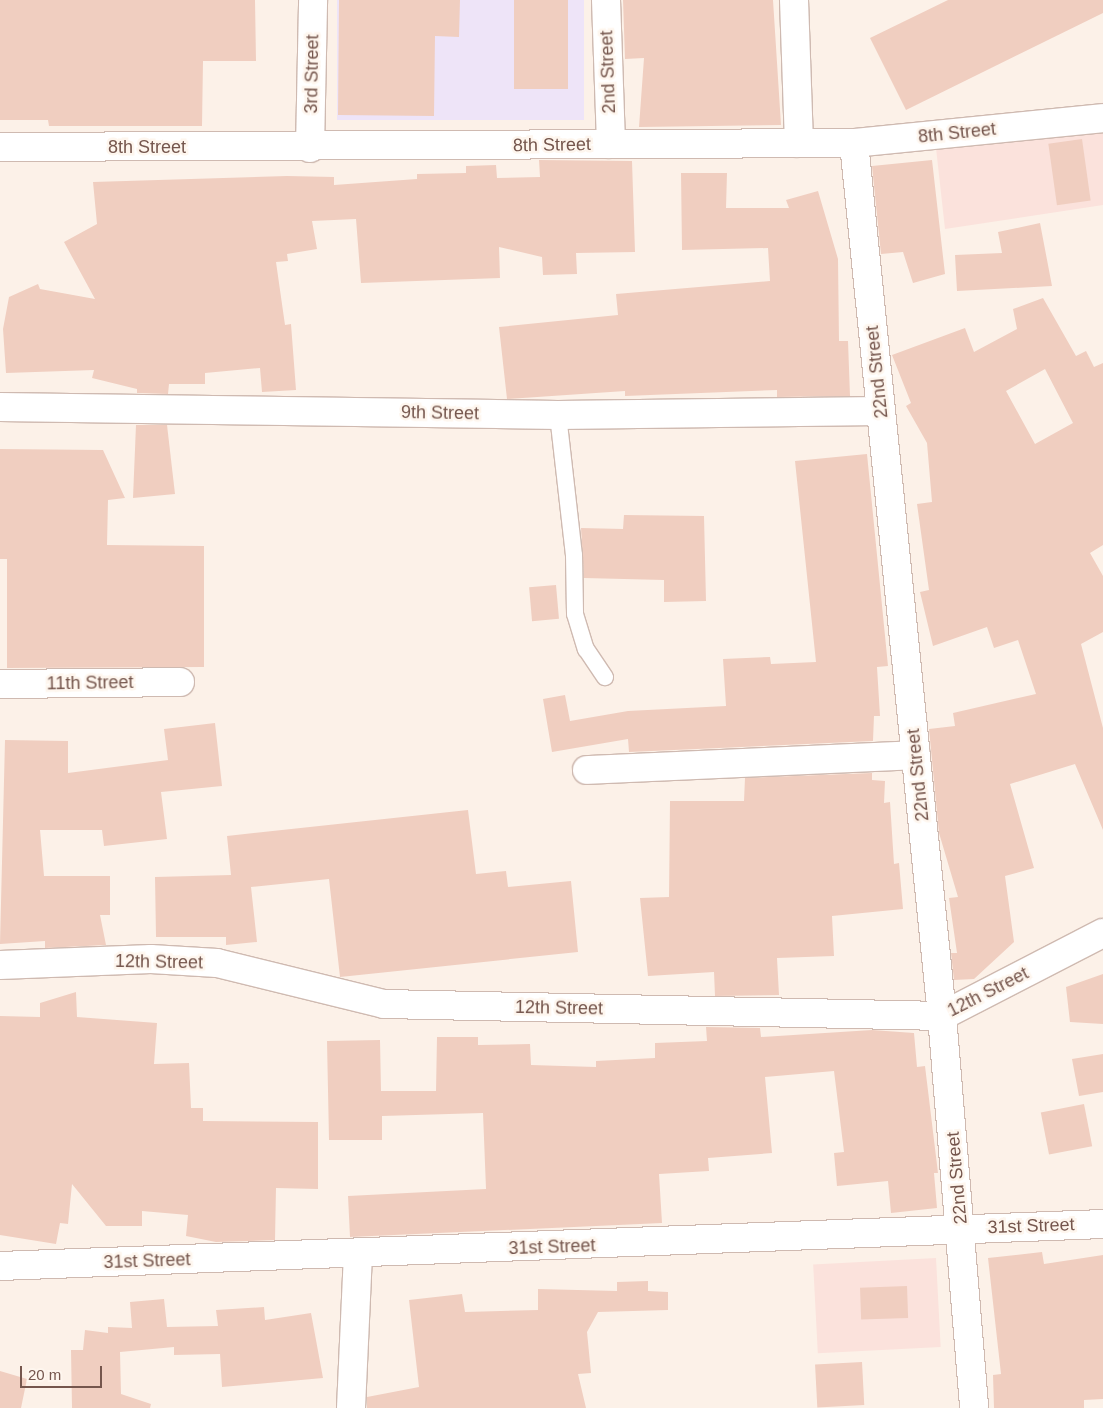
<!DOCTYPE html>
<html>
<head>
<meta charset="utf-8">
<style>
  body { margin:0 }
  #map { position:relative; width:1103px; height:1408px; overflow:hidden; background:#fcf1e8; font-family:Arial,sans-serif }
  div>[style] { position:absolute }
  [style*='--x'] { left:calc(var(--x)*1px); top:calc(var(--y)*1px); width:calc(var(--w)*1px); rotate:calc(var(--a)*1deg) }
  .commercial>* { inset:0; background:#fbe2dc; transform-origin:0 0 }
  .education>* { inset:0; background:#eee4f8; transform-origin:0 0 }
  .building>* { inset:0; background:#f0cec0; transform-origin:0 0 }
  .roads { filter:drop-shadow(1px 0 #cfbab1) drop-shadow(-1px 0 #cfbab1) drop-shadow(0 1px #cfbab1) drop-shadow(0 -1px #cfbab1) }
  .lane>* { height:16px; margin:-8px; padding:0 8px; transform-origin:8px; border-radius:8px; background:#fff }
  .street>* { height:28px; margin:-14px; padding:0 14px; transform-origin:14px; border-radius:14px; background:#fff }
  .secondary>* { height:28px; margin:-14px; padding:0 14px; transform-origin:14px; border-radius:14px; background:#fff }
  span { translate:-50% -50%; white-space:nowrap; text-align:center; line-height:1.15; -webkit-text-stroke:5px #fef6ee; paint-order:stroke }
  .street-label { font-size:18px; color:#75564d }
  .scale { position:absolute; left:20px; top:1366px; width:82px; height:22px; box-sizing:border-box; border:2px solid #75564d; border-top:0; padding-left:6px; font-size:15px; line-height:18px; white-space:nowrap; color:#75564d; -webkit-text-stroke:4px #fef6ee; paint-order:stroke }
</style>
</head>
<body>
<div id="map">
  <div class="commercial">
    <i style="clip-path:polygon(1103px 131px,1103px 205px,945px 229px,936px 148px)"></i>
    <i style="left:936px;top:1258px;width:89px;height:123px;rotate:87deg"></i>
  </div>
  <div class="education">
    <i style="left:337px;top:0;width:247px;height:120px"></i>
  </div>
  <div class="building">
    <i style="clip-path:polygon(0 0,255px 0,256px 61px,203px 61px,202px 126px,49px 126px,48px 120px,0 120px)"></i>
    <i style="clip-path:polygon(339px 0,460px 0,459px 37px,435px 36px,434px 116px,338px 115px)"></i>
    <i style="left:514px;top:0;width:54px;height:89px"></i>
    <i style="clip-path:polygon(623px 0,773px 0,781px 125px,639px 127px,644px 58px,625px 59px)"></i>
    <i style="clip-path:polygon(948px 0,1103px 0,1103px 13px,906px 110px,870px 38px)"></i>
    <i style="left:1082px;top:139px;width:62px;height:34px;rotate:82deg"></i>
    <i style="clip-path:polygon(539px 160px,632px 161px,635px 252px,576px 253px,577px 274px,543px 275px,542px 257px,499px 247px,500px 278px,361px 283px,356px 219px,312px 221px,317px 249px,287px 254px,288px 261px,276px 262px,285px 325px,291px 324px,296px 390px,262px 392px,260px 368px,205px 373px,205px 384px,169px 384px,168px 394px,137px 393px,137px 389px,92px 378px,94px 370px,6px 373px,3px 329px,9px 297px,38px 284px,40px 289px,95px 299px,64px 242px,97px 224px,93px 182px,287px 176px,334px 177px,334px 185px,417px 179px,417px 174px,466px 173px,466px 166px,496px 165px,497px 178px,540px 177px)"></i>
    <i style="clip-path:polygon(932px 160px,945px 274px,913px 283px,903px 252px,881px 254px,872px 166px)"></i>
    <i style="clip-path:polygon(681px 173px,727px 173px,726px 208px,789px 208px,786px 200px,818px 191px,838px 259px,839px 341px,848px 341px,850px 396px,777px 397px,777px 390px,625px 396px,625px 391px,507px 399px,499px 327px,618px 315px,616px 294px,770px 281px,768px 248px,682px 250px)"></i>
    <i style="clip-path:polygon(1040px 223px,1052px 286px,957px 291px,955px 255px,1002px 253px,998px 232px)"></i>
    <i style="clip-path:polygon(evenodd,1043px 298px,1076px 356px,1086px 351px,1094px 367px,1103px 363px,1103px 545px,1090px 553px,1103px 576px,1103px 632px,1081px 644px,1103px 728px,1103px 830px,1075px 764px,1010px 784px,1034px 868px,1005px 876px,1014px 942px,974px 979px,954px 980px,951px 953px,957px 953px,949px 898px,958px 897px,939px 833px,929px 729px,955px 726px,953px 713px,1036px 694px,1018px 640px,994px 648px,987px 627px,933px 646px,920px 592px,929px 590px,917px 504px,932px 502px,927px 443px,906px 406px,911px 403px,892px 355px,965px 328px,974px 352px,1017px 329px,1013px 309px,1043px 298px,1045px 369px,1073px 423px,1035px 444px,1006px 391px,1045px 369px)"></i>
    <i style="clip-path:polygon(136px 425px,167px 425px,175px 494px,133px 498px)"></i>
    <i style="clip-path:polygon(0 449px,103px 450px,125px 498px,108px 500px,107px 545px,204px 546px,204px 667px,7px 668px,7px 559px,0 559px)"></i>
    <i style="clip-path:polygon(867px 454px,888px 666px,877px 667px,880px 716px,874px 716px,873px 741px,629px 752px,628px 739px,552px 752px,543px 699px,565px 695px,570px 721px,628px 711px,726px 706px,723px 659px,770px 657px,771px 664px,816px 662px,795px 461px)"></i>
    <i style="clip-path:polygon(624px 515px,704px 516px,706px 601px,664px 602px,664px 580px,584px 578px,581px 528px,623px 529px)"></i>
    <i style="left:556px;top:585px;width:34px;height:27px;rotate:85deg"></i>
    <i style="clip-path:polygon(215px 723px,222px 786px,161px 792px,167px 839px,104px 846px,102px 830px,40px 830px,44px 876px,110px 876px,110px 915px,100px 915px,106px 945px,45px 948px,45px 941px,0 944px,5px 740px,68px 741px,68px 773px,168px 760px,164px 729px)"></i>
    <i style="clip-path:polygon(872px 773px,872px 780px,885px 781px,884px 803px,890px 802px,894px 864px,899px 863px,903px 909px,832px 916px,834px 956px,777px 958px,779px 995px,715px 996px,714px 972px,648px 976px,640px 898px,669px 897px,670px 801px,744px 801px,745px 778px)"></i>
    <i style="clip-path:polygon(468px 810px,476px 874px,506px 871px,508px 887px,571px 881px,578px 952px,340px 977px,329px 879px,251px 887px,257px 942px,226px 945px,226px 937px,156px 937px,155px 877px,231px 875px,227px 836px)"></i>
    <i style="clip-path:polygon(1103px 974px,1103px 1024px,1070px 1022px,1066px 987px)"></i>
    <i style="clip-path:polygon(76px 992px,77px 1017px,157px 1023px,154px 1064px,189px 1063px,191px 1108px,203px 1108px,203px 1121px,318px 1122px,318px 1189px,276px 1188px,275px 1240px,216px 1242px,186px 1236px,188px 1215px,142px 1211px,142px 1226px,106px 1226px,72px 1184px,68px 1224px,60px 1223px,56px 1244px,0 1235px,0 1016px,40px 1017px,40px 1003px)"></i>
    <i style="clip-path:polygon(706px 1027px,760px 1028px,761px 1037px,872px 1030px,914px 1033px,917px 1067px,925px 1066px,938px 1173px,934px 1173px,937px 1208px,891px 1213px,888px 1181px,837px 1186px,834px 1153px,844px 1152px,834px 1071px,765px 1077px,772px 1153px,708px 1158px,709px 1171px,659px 1174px,662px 1223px,350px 1237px,348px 1196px,486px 1189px,483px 1113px,382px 1116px,382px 1140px,329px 1140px,327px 1041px,380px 1040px,381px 1091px,436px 1091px,437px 1037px,478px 1037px,478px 1045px,530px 1044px,531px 1065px,596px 1067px,596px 1061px,655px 1058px,655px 1043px,707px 1041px)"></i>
    <i style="clip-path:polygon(1103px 1054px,1103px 1092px,1079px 1096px,1072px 1059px)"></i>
    <i style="left:1084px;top:1104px;width:43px;height:44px;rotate:79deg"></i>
    <i style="clip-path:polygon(1042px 1252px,1044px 1264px,1103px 1255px,1103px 1399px,1084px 1400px,1084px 1408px,994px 1408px,993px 1375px,1001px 1374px,988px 1258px)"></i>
    <i style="clip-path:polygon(648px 1281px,648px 1291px,668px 1292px,668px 1310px,598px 1312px,587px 1332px,591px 1373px,578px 1374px,586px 1408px,367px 1408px,367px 1397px,419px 1387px,409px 1300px,462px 1294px,465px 1312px,538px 1310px,538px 1289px,617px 1291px,617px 1282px)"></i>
    <i style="left:907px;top:1286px;width:32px;height:47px;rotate:88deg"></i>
    <i style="clip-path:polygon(164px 1299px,167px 1327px,218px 1326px,216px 1310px,264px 1307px,265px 1320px,311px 1313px,323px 1378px,222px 1387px,220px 1354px,174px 1355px,174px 1347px,120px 1352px,121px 1394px,151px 1404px,150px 1408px,72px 1408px,71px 1350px,83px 1350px,85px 1330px,108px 1333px,108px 1327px,132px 1328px,130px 1302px)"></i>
    <i style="left:862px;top:1362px;width:43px;height:47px;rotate:87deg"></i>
    <i style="clip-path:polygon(0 1371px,27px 1379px,21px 1408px,0 1408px)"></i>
  </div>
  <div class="roads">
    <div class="lane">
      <i style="--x:558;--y:415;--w:141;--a:83.5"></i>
      <i style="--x:574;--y:555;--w:59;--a:89"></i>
      <i style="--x:575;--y:614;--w:37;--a:73"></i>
      <i style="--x:586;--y:649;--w:34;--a:56"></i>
    </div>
    <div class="street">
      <i style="--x:794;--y:0;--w:143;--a:88"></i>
      <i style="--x:0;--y:407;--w:558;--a:0.82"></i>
      <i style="--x:558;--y:415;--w:322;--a:-0.7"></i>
      <i style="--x:0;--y:684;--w:180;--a:-0.6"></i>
      <i style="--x:587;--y:770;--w:329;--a:-2.6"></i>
      <i style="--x:942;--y:1016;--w:393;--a:85.3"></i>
      <i style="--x:0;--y:1266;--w:1104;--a:-2.18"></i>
      <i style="--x:351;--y:1408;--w:154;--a:-87.4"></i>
    </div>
    <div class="secondary">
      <i style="--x:606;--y:0;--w:144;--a:88"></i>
      <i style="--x:854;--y:143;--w:877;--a:84.24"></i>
      <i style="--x:0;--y:147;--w:854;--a:-0.27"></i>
      <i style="--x:854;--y:143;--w:250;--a:-5.7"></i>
      <i style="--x:310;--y:148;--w:148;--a:-88.8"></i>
      <i style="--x:0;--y:965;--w:151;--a:-2.3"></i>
      <i style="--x:151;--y:959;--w:66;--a:3.5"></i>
      <i style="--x:217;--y:963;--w:172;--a:13.8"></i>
      <i style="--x:384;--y:1004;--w:558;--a:1.23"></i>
      <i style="--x:942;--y:1016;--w:181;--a:-27.3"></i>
    </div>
  </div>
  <div class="street-label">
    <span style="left:608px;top:72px;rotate:-92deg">2nd Street</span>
    <span style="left:312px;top:74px;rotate:-89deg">3rd Street</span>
    <span style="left:957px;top:133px;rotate:-6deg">8th Street</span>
    <span style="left:552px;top:145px;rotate:-1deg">8th Street</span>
    <span style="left:147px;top:147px">8th Street</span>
    <span style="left:877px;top:372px;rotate:-96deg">22nd Street</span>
    <span style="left:440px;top:413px;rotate:1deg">9th Street</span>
    <span style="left:90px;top:683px;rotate:-1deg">11th Street</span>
    <span style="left:918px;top:775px;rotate:-96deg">22nd Street</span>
    <span style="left:159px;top:962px;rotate:1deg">12th Street</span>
    <span style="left:988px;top:992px;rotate:-27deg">12th Street</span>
    <span style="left:559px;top:1008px;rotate:1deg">12th Street</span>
    <span style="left:957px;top:1178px;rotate:-95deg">22nd Street</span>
    <span style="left:1031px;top:1226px;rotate:-2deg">31st Street</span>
    <span style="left:552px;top:1247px;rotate:-2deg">31st Street</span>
    <span style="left:147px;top:1261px;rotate:-2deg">31st Street</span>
  </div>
  <div class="scale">20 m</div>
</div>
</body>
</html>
